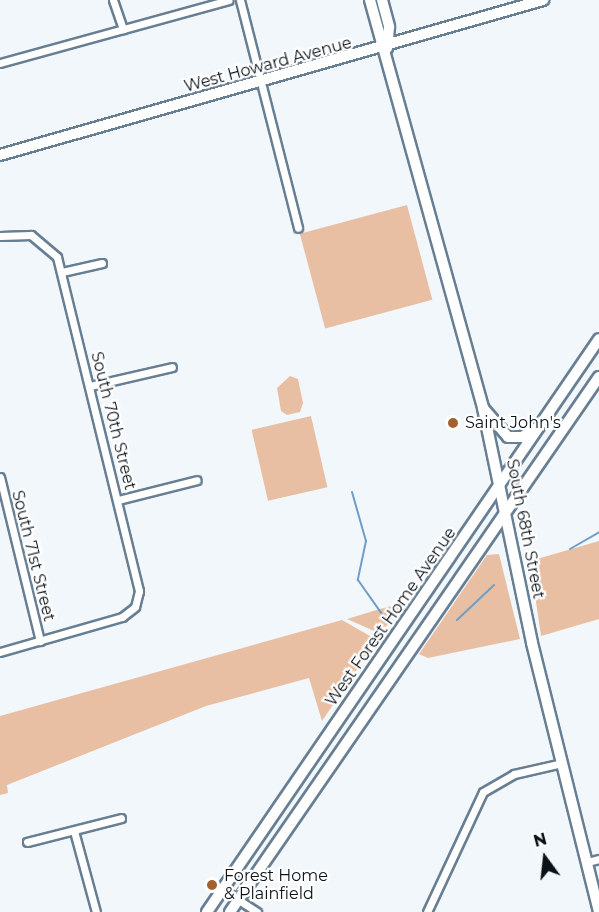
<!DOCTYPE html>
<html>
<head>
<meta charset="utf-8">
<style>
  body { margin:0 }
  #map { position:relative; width:599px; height:912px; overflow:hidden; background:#f2f7fb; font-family:Montserrat,sans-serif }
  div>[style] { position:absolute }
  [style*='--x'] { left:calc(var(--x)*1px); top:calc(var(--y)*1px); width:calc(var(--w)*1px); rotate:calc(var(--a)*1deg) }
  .green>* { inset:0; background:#e9bfa3; transform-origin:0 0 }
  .stream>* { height:2px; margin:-1px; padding:0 1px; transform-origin:1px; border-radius:1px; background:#6f9ec6 }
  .roads { filter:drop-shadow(2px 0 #687f93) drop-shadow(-2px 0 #687f93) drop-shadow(0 2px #687f93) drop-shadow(0 -2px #687f93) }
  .street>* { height:7px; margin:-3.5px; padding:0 3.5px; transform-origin:3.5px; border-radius:3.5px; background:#fff }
  .secondary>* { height:10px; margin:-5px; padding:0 5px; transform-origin:5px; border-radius:5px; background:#fff }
  .primary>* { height:10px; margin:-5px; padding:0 5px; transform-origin:5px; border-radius:5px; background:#fff }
  .dots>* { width:16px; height:16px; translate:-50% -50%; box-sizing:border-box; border:3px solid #fff; border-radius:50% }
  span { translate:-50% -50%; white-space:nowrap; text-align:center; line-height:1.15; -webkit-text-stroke:4.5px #fff; paint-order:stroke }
  .street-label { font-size:16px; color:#091219 }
  .poi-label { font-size:16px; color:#091219 }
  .left { translate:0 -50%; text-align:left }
  .north { position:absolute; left:515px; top:828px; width:60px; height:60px; -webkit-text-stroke:4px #fff; paint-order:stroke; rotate:345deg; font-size:16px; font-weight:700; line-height:24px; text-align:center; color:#091219 }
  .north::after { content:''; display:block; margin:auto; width:21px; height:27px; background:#091219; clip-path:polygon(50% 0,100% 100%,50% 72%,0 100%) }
</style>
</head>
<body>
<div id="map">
  <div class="green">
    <i style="left:407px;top:205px;width:98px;height:111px;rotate:75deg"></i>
    <i style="clip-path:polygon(290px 376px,298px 379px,303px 403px,300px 412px,287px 415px,281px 411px,277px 388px)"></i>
    <i style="left:311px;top:416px;width:73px;height:61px;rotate:77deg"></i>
    <i style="clip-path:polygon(599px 541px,599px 619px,541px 636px,530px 561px)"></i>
    <i style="clip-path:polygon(499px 554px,520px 639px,428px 658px,419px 654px,487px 555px)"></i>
    <i style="clip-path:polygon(403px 603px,381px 634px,347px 619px,380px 609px)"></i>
    <i style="clip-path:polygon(342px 620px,377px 640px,322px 721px,309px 678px,206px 706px,7px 785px,8px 793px,0 795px,0 716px)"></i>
  </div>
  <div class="stream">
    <i style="--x:352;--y:492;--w:51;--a:74.1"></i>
    <i style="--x:366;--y:541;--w:40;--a:102"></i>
    <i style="--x:358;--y:580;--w:42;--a:54.8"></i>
    <i style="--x:570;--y:549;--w:34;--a:-30"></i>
    <i style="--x:457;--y:620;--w:51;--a:-43.4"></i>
  </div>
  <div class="roads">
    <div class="street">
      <i style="--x:113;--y:0;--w:31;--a:71"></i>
      <i style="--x:240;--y:0;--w:235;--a:75.7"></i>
      <i style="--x:0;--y:63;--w:237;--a:-15.4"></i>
      <i style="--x:0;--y:236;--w:31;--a:-2"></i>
      <i style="--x:31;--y:235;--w:34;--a:40"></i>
      <i style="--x:57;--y:257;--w:344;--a:76.2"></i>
      <i style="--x:139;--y:591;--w:16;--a:104"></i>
      <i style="--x:135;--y:607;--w:16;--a:142"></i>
      <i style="--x:122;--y:617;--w:127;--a:164"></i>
      <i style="--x:62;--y:272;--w:41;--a:-12.7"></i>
      <i style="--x:90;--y:386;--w:84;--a:-13"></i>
      <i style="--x:0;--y:477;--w:169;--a:76.3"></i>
      <i style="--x:118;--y:500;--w:81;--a:-14.2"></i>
      <i style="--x:74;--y:831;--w:84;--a:74.8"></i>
      <i style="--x:27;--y:842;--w:97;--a:-14.3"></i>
      <i style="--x:587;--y:862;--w:12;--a:-14"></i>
      <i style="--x:222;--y:889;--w:42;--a:33.3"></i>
      <i style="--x:427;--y:912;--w:132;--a:-65"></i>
      <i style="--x:483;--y:792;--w:36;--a:-30"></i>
      <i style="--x:514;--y:774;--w:49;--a:-12.9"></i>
    </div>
    <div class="secondary">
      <i style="--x:370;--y:0;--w:423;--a:74.5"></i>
      <i style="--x:483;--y:408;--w:240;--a:78.2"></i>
      <i style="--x:532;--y:643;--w:277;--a:76"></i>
      <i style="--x:382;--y:0;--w:28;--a:75"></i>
      <i style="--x:389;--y:27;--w:21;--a:95"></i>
      <i style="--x:0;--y:155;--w:565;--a:-15.93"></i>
    </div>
    <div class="primary">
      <i style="--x:483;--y:408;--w:38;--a:49"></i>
      <i style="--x:508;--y:437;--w:14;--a:0"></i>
      <i style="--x:522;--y:437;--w:15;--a:-32"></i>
      <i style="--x:207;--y:912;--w:694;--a:-55.62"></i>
      <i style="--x:230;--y:912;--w:650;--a:-55.41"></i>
    </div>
  </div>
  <div class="dots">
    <i style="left:453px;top:423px;background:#a3612e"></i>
    <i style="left:212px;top:885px;background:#a3612e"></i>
  </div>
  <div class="street-label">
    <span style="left:268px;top:65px;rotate:-15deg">West Howard Avenue</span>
    <span style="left:113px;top:421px;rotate:76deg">South 70th Street</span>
    <span style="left:525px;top:529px;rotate:79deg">South 68th Street</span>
    <span style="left:33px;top:556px;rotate:76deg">South 71st Street</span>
    <span style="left:391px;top:617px;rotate:-55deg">West Forest Home Avenue</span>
  </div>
  <div class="poi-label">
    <span class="left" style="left:465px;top:423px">Saint John's</span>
    <span class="left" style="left:224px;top:885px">Forest Home<br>&amp; Plainfield</span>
  </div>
  <div class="north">N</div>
</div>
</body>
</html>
